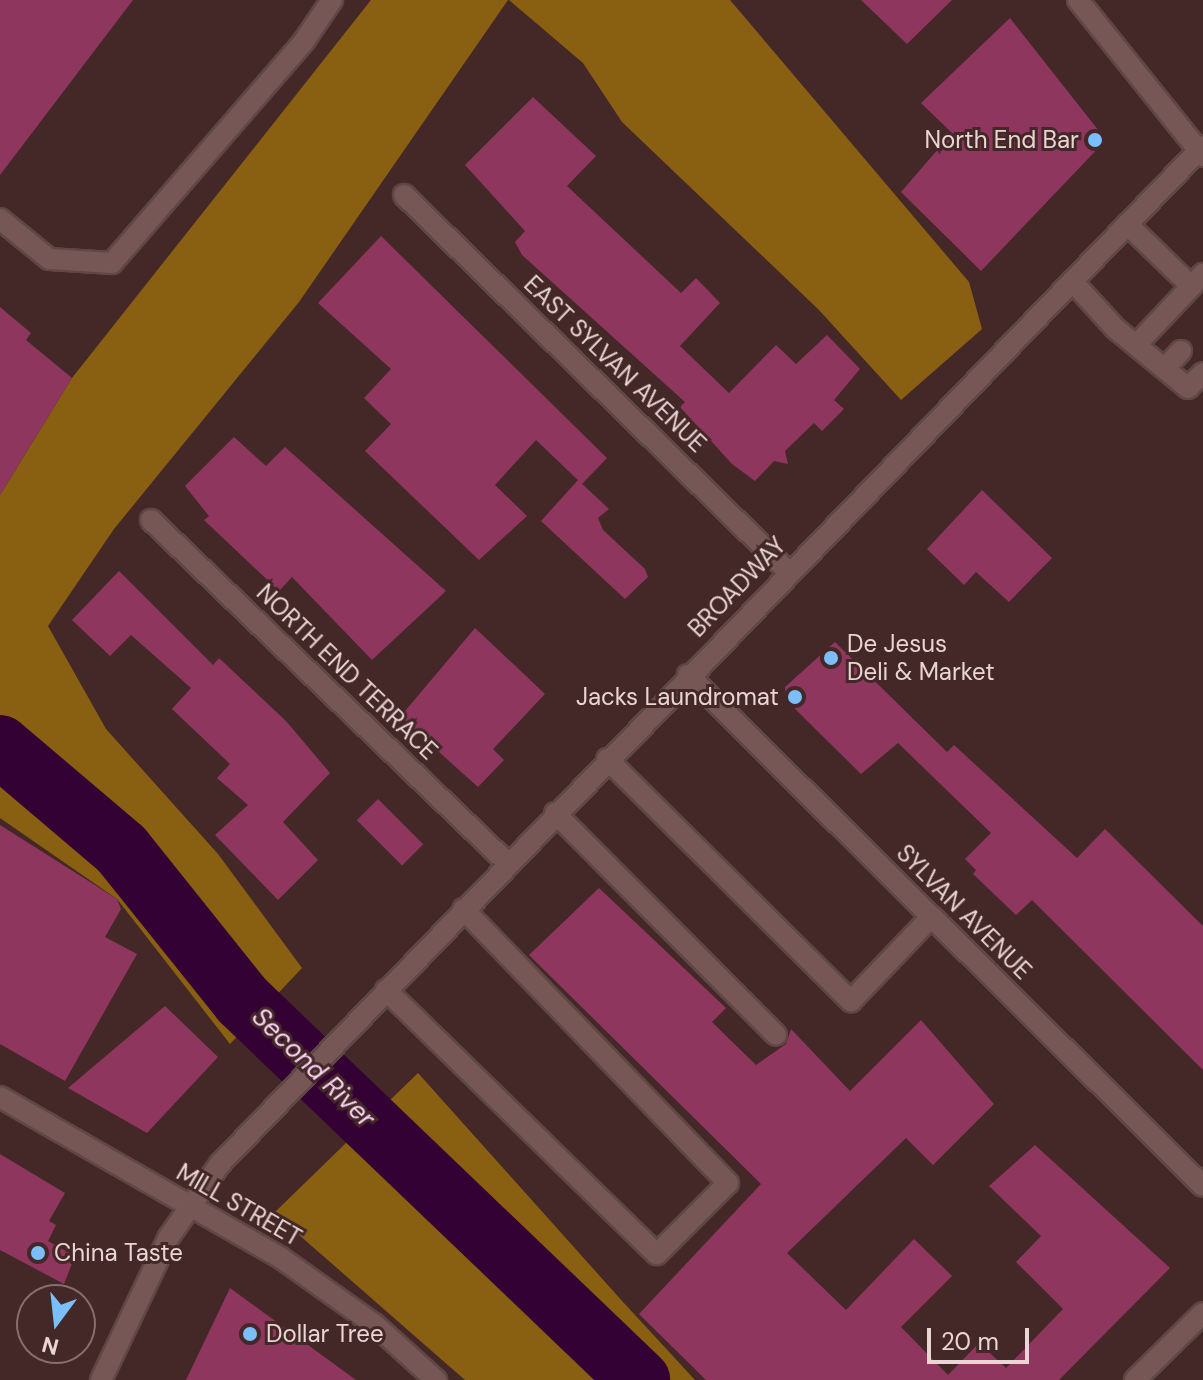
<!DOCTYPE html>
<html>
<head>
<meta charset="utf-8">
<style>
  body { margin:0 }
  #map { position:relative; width:1203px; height:1380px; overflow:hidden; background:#442827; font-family:"DM Sans",sans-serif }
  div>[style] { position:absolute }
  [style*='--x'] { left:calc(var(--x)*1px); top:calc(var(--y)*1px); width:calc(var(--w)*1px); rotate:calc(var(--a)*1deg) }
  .forest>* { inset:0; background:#896012 }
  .river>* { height:62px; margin:-31px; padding:0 31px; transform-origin:31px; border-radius:31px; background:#330133 }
  .building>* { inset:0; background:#8e365d; transform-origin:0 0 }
  .roads { filter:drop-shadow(2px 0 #5f4746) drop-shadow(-2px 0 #5f4746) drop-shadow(0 2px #5f4746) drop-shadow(0 -2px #5f4746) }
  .service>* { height:20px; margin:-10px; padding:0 10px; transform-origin:10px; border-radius:10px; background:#765755 }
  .minor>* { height:20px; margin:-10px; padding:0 10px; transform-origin:10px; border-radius:10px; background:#765755 }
  .tertiary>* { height:20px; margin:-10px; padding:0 10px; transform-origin:10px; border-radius:10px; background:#765755 }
  .secondary>* { height:20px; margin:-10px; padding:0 10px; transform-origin:10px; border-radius:10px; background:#765755 }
  .dots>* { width:22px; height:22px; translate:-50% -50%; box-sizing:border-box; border:4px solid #442827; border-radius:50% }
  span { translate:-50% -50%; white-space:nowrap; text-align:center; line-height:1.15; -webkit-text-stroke:6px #442827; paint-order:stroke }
  .poi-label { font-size:24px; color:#e9d6d4 }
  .right { translate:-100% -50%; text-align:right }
  .left { translate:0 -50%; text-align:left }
  .street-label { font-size:24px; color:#e9d6d4 }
  .water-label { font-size:26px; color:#f9d2f6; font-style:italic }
  .north { position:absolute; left:16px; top:1284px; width:80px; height:80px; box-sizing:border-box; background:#442827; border:2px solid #866e6c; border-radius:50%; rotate:195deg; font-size:22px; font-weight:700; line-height:32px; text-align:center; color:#e9d6d4 }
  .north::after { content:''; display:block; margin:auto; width:28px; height:36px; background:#7cbef9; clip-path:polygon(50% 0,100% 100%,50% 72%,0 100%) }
  .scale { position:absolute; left:927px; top:1328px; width:102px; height:36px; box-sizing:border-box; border:4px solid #e9d6d4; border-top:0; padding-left:10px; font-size:24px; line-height:28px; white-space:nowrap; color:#e9d6d4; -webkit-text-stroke:6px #442827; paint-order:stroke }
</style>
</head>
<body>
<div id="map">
  <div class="forest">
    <i style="clip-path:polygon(371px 0,508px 0,299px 302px,114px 529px,48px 626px,106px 729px,218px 854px,302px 968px,230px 1044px,117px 899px,0 818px,0 495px,72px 378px)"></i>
    <i style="clip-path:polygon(509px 0,730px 0,969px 282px,982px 329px,901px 400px,819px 310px,622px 122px,583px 63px)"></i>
    <i style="clip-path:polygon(418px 1073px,623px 1302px,695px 1380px,465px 1380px,274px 1213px)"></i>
  </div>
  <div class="river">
    <i style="--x:0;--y:746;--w:160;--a:40.4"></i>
    <i style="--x:122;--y:850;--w:192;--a:51.3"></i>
    <i style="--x:242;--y:1000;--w:550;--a:43.75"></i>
  </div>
  <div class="building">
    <i style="clip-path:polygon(0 0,133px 0,0 175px)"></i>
    <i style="clip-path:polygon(861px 0,952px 0,907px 44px)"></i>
    <i style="clip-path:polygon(1010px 18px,1106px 140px,981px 271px,901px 192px,952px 133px,921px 103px)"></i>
    <i style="clip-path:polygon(533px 97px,596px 156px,567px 186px,681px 293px,696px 278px,720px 303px,680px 346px,729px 393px,776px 345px,796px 364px,827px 335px,860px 369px,834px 400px,844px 409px,822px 431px,814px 423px,785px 451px,788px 464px,774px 461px,755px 481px,732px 464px,680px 407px,685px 402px,522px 255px,515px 242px,525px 231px,465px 165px)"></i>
    <i style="clip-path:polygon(381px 236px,607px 458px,582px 484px,536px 440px,495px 485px,527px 516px,479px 560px,365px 451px,391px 424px,364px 398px,391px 369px,318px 303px)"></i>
    <i style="clip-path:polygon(0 307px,31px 333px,26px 340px,72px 378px,0 495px)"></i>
    <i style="clip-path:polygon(234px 437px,266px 466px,285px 447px,446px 591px,372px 660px,292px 577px,279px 591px,204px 520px,209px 516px,185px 486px)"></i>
    <i style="clip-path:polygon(578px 480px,609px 509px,598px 518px,603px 530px,645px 569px,648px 577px,625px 599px,541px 521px)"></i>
    <i style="clip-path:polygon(982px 490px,1052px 558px,1009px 602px,976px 572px,964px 585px,927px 549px)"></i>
    <i style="clip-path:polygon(119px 571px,213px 665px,219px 658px,286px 721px,330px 773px,283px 822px,318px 860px,278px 900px,215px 835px,248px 805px,217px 778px,230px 764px,172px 709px,191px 688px,131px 635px,110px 656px,72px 620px)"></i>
    <i style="clip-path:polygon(475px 628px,545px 694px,493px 749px,504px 760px,478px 787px,400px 717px)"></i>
    <i style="clip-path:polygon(835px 642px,947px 752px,954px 745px,1077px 858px,1105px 829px,1203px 926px,1203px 1070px,1032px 900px,1016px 915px,973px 874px,976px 870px,965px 859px,991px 833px,898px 743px,861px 774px,786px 700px,785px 687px)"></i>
    <i style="left:378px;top:799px;width:64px;height:30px;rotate:45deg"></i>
    <i style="clip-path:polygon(0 825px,117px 899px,121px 909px,105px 937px,137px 954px,65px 1081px,0 1044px)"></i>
    <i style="clip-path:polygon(599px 888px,726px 1008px,712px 1022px,756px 1065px,786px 1044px,791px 1029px,850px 1091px,921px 1020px,994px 1104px,933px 1165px,906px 1138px,787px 1253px,846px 1310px,914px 1239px,952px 1276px,901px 1327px,948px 1375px,979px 1343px,1006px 1368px,1063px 1309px,1016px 1262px,1041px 1236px,989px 1186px,1035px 1145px,1170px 1268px,1059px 1380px,706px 1380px,639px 1314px,761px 1184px,529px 955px)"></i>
    <i style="clip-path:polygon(165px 1006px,218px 1057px,147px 1133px,68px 1088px)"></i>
    <i style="clip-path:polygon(0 1154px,65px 1193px,49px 1221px,56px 1225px,48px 1241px,75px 1256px,64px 1284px,0 1250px)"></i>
    <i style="clip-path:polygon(230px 1288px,356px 1380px,186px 1380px)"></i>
  </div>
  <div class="roads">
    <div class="service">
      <i style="--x:0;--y:219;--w:63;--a:39.2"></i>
      <i style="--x:49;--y:259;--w:63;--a:3.6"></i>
      <i style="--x:112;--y:263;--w:294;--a:-49.1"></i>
      <i style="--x:304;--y:41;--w:50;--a:-55.7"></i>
      <i style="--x:1127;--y:224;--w:89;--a:44.1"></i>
      <i style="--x:1072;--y:281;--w:65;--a:47.5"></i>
      <i style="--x:1116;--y:329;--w:93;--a:39.3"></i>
      <i style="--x:1188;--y:388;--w:21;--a:-45"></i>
      <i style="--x:1138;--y:343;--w:95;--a:-46.7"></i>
      <i style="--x:1166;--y:367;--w:22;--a:-47"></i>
      <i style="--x:607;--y:759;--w:344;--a:44.8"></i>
      <i style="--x:851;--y:1001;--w:117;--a:-46.4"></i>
      <i style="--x:555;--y:813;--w:313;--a:45.1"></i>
      <i style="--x:386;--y:990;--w:378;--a:44.3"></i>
      <i style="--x:657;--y:1254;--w:100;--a:-45"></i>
      <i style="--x:728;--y:1183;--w:381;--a:-134"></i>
      <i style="--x:1135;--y:1380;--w:95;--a:-44.6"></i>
    </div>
    <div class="minor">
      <i style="--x:404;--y:195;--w:537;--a:44.4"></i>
      <i style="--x:151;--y:520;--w:494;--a:43.9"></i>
      <i style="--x:688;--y:675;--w:725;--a:44.78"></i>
    </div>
    <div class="tertiary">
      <i style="--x:1078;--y:0;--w:200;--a:51.3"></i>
      <i style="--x:0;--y:1097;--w:324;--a:29.8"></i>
      <i style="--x:281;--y:1258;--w:114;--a:35.4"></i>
      <i style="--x:374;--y:1324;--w:84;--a:42.1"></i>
    </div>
    <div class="secondary">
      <i style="--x:101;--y:1380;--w:158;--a:-64.6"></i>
      <i style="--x:169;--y:1237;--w:89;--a:-55.1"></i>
      <i style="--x:220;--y:1164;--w:1415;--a:-46"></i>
    </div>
  </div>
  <div class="dots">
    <i style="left:1095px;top:140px;background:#7cbef9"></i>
    <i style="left:831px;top:658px;background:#7cbef9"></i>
    <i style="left:795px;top:697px;background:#7cbef9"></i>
    <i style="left:38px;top:1253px;background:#7cbef9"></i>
    <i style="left:250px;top:1334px;background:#7cbef9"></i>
  </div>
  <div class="poi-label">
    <span class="right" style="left:1079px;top:140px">North End Bar</span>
    <span class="left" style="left:847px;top:658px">De Jesus<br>Deli &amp; Market</span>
    <span class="right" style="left:779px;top:697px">Jacks Laundromat</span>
    <span class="left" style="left:54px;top:1253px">China Taste</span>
    <span class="left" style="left:266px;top:1334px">Dollar Tree</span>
  </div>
  <div class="street-label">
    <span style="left:615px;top:364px;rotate:44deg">EAST SYLVAN AVENUE</span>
    <span style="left:737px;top:587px;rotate:-46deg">BROADWAY</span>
    <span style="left:347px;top:672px;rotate:44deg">NORTH END TERRACE</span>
    <span style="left:964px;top:912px;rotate:45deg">SYLVAN AVENUE</span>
    <span style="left:239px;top:1205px;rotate:30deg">MILL STREET</span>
  </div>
  <div class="water-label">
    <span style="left:313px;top:1068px;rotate:44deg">Second River</span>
  </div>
  <div class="north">N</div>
  <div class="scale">20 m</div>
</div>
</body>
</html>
